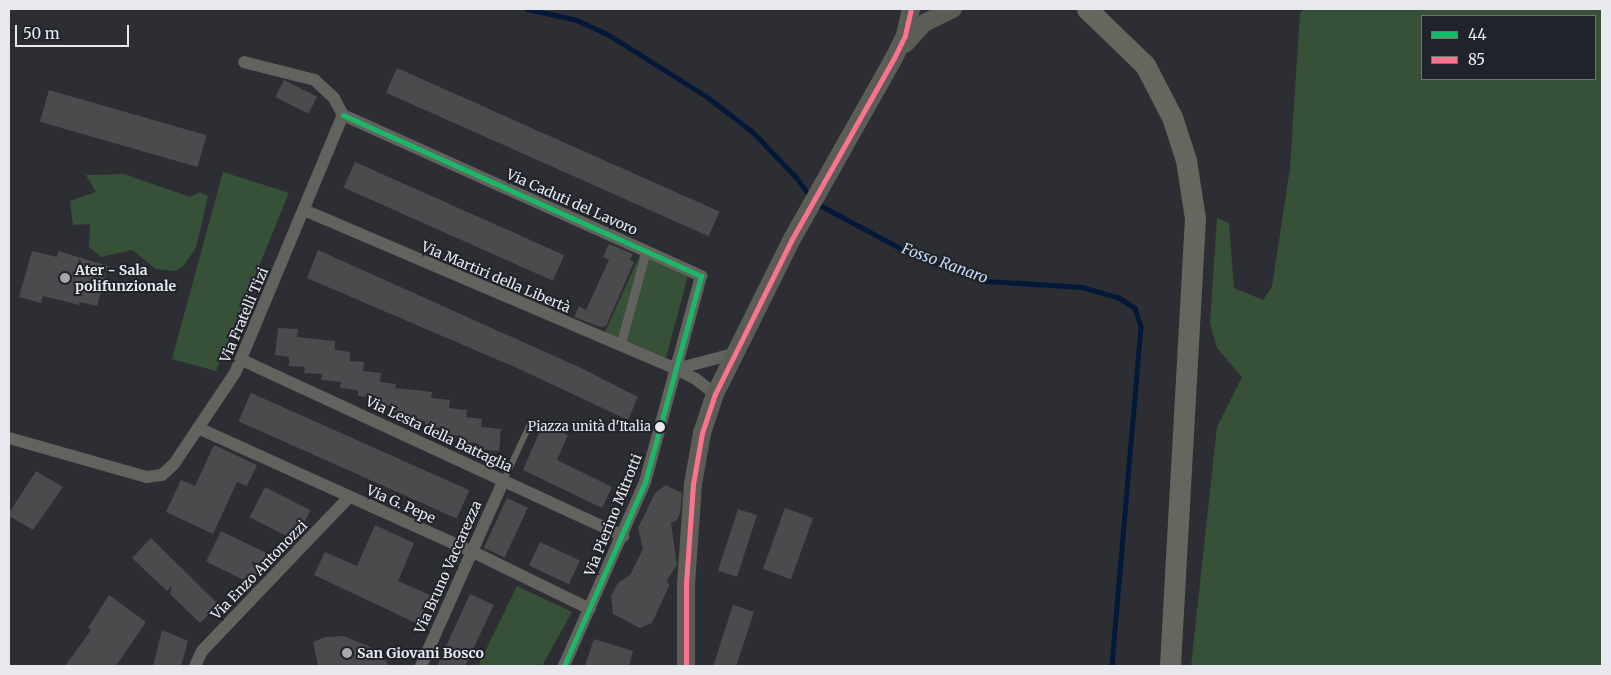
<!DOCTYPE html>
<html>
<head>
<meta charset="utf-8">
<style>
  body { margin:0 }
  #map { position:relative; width:1611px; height:675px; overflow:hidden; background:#2d2e33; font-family:Merriweather,serif }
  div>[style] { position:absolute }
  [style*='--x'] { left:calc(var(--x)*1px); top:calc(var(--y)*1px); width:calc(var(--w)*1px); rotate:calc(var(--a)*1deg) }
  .green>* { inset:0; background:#365138 }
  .stream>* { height:4.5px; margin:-2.25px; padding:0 2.25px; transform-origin:2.25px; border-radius:2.25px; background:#041937 }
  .building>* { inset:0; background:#4b4a4d; transform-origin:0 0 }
  .service>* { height:6px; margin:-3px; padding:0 3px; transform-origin:3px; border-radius:3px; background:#62635f }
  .pedestrian>* { height:9px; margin:-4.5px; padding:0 4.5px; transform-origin:4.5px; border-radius:4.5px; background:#62635f }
  .minor>* { height:12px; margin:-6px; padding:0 6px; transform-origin:6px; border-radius:6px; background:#62635f }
  .secondary>* { height:18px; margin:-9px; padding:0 9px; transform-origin:9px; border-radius:9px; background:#5c5d56 }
  .trunk>* { height:21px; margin:-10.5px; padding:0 10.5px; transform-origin:10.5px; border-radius:10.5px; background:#66665e }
  .bus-1>* { height:5px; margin:-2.5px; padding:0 2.5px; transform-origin:2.5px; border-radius:2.5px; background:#1ab867 }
  .bus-2>* { height:5px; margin:-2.5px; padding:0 2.5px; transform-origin:2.5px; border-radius:2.5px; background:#fc738d }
  .dots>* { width:14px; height:14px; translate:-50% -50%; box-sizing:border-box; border:2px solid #21232b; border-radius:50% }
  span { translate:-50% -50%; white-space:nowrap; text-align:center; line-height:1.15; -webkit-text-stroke:4px #21232b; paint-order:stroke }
  .bus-label { font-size:13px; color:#e8e9ef }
  .right { translate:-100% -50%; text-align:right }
  .street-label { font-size:14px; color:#e8e9ef }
  .poi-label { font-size:14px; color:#e8e9ef; font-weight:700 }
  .left { translate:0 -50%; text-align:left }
  .water-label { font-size:15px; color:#c6dbf4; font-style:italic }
  .frame { position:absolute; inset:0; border:10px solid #e8e9ef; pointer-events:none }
  .legend { position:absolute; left:1421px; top:15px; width:175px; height:65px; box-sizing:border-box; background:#21232b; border:1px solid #717279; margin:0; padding:6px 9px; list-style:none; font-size:15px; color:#e8e9ef }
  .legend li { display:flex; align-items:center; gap:10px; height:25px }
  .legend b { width:25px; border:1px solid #717279 }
  .scale { position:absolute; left:15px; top:25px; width:114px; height:22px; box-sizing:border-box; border:2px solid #e8e9ef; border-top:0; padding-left:6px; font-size:15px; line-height:18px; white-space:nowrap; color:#e8e9ef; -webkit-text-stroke:4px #21232b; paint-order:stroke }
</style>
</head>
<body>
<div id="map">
  <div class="green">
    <i style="clip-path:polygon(evenodd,1305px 9px,1602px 9px,1602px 666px,1191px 666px,1217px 427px,1242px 377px,1217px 348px,1210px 323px,1217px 218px,1229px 223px,1234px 288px,1263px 300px,1272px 287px,1290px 168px,1300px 13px,1305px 9px,1595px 16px,1595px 79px,1422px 79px,1422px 16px,1595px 16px)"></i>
    <i style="clip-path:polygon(223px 172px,289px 193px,216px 371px,172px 359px)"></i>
    <i style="clip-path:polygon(124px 174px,190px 197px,200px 192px,208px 196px,196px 248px,183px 266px,175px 271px,156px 269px,132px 250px,101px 257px,89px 247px,90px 224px,73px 225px,70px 201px,96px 192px,86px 175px)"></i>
    <i style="clip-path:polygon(640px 255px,688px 275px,666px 358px,605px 332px)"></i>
    <i style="clip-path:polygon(517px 586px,572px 612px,542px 666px,478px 666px)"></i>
  </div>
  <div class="stream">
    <i style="--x:527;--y:9;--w:51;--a:12.4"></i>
    <i style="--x:577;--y:20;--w:35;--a:25"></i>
    <i style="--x:609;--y:35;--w:115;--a:32.2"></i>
    <i style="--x:706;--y:96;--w:58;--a:37.3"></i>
    <i style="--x:752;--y:131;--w:64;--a:46.3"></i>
    <i style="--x:796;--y:177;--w:26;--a:54"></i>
    <i style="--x:816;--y:203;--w:108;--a:28.2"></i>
    <i style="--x:911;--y:254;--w:80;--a:19.8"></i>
    <i style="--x:986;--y:281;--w:96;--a:3.6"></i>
    <i style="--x:1082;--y:287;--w:37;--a:16"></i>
    <i style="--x:1118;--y:297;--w:20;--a:33"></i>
    <i style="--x:1135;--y:308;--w:20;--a:72"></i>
    <i style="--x:1141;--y:327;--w:340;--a:94.9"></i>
  </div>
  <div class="building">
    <i style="left:397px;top:68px;width:353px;height:27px;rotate:24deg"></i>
    <i style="left:284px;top:80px;width:37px;height:19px;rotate:27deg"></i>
    <i style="left:49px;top:90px;width:164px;height:33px;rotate:16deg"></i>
    <i style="left:355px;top:162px;width:229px;height:28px;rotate:24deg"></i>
    <i style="clip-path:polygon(609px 244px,633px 254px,630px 260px,634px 262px,606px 326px,600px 327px,574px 317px,579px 306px,586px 310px,609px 260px,603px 257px)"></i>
    <i style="clip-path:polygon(318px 250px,581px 368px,638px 397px,628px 420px,517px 368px,307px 278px)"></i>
    <i style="clip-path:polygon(32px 251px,57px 257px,58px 251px,108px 266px,97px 306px,80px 302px,79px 305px,43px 296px,41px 303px,19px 297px)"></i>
    <i style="clip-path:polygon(278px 328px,298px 329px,297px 337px,335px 341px,335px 350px,350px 352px,350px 361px,364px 362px,363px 371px,381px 373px,380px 382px,396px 384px,395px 388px,432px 392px,431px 398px,450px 400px,449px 408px,467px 410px,466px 417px,482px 419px,481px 427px,501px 429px,499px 451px,476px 449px,476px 443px,459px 442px,460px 436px,442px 434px,443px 428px,425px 427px,425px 421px,409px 420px,410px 414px,392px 412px,393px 406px,375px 404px,376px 398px,358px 396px,358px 390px,340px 388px,341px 382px,321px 380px,322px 374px,304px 373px,305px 367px,289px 366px,289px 357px,275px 355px)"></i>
    <i style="left:251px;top:393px;width:239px;height:31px;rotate:24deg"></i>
    <i style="clip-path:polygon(543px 424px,568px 435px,557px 460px,612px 487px,602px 508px,523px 470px)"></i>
    <i style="clip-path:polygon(214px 445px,257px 465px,247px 486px,237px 482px,213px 534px,166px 512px,181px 480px,195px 486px)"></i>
    <i style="clip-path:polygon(36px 471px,63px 487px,33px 530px,9px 516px,9px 513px)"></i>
    <i style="clip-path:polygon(666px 485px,682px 493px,680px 513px,677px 520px,671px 523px,677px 565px,667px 580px,669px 586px,652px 623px,640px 628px,613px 614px,611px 596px,618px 583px,630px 575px,643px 549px,638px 528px,655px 493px)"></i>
    <i style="left:265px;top:487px;width:51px;height:34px;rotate:27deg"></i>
    <i style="left:507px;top:498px;width:23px;height:55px;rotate:25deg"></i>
    <i style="left:785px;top:508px;width:30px;height:65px;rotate:20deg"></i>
    <i style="left:738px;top:509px;width:20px;height:65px;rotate:18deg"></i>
    <i style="clip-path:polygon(375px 525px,414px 543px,398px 581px,430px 595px,418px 624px,314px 575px,325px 552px,357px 566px)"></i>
    <i style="left:221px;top:531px;width:51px;height:34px;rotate:26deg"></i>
    <i style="clip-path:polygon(151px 538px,219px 605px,200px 623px,170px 594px,172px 585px,167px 591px,132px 558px)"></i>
    <i style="left:540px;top:542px;width:44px;height:26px;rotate:25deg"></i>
    <i style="clip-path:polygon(470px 594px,494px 605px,465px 666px,437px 666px)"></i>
    <i style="clip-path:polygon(109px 595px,146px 622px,116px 666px,65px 666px,91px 630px,88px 628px)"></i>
    <i style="left:733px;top:605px;width:22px;height:64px;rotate:18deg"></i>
    <i style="clip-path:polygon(162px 630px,188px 641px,181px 666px,153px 666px)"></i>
    <i style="clip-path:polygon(344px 636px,377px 650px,390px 666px,318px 666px,313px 642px,325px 637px)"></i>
    <i style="clip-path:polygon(594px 639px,633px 651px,629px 666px,585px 666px)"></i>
  </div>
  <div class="service">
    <i style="--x:504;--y:480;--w:64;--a:-65"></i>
  </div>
  <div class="pedestrian">
    <i style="--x:620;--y:346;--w:98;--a:-74.7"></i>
  </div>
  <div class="minor">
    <i style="--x:343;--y:115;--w:393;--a:24.2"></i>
    <i style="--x:701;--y:276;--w:213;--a:105.2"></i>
    <i style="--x:645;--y:482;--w:201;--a:113.8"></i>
    <i style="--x:304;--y:210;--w:405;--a:23.1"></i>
    <i style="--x:242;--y:360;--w:420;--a:24.8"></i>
    <i style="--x:715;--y:394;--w:24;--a:-142"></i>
    <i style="--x:696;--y:379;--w:22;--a:-153"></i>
    <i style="--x:676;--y:369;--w:59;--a:-14.7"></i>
    <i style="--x:198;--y:428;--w:299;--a:24.3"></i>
    <i style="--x:471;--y:551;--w:132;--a:26"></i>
    <i style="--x:9;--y:438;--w:143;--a:15.8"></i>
    <i style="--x:147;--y:477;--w:15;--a:-8"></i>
    <i style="--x:162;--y:475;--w:16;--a:-43"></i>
    <i style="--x:174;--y:464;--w:110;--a:-56.2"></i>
    <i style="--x:235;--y:373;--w:280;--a:-67.3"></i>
    <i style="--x:343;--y:115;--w:19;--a:-118"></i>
    <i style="--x:334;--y:98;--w:26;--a:-137"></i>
    <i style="--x:315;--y:80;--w:73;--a:-165.8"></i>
    <i style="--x:195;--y:666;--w:17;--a:-65"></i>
    <i style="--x:202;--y:651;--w:213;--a:-46.3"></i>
    <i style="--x:421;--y:666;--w:204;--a:-66"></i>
  </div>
  <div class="secondary">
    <i style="--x:905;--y:44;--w:28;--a:-48"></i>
    <i style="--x:924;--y:23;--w:32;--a:-26"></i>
    <i style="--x:686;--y:666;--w:82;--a:-90"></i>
    <i style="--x:686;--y:584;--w:100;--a:-86"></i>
    <i style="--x:693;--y:484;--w:52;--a:-80"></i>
    <i style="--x:702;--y:433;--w:41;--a:-71.6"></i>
    <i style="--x:715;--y:394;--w:173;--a:-63.6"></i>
    <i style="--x:792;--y:239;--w:208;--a:-60.6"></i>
    <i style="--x:894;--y:58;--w:25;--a:-64"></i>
    <i style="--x:905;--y:35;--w:27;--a:-77"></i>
  </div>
  <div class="trunk">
    <i style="--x:1087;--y:9;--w:81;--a:44"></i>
    <i style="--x:1145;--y:65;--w:59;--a:62.6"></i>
    <i style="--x:1172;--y:117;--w:45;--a:72"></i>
    <i style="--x:1186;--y:160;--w:59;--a:81.2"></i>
    <i style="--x:1195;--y:218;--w:449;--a:93.2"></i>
  </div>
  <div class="bus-1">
    <i style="--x:343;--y:115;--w:393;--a:24.2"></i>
    <i style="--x:701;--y:276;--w:213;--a:105.2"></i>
    <i style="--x:645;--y:482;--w:201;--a:113.8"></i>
  </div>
  <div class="bus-2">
    <i style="--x:686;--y:666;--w:82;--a:-90"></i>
    <i style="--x:686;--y:584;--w:100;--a:-86"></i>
    <i style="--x:693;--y:484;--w:52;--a:-80"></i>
    <i style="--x:702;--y:433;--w:41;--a:-71.6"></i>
    <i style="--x:715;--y:394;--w:173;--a:-63.6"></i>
    <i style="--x:792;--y:239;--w:208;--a:-60.6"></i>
    <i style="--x:894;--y:58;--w:25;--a:-64"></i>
    <i style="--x:905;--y:35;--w:27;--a:-77"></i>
  </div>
  <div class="dots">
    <i style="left:65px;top:278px;background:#a7a8ad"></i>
    <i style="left:660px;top:427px;background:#e8e9ef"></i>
    <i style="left:347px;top:653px;background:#a7a8ad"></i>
  </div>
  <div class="bus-label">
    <span class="right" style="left:651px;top:427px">Piazza unità d'Italia</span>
  </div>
  <div class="street-label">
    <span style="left:572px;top:202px;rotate:24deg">Via Caduti del Lavoro</span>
    <span style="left:496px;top:277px;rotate:23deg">Via Martiri della Libertà</span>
    <span style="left:244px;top:315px;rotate:-67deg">Via Fratelli Tizi</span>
    <span style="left:439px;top:434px;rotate:25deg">Via Lesta della Battaglia</span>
    <span style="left:401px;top:504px;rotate:24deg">Via G. Pepe</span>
    <span style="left:613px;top:515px;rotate:-68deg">Via Pierino Mitrotti</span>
    <span style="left:448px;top:567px;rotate:-66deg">Via Bruno Vaccarezza</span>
    <span style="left:259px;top:570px;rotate:-46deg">Via Enzo Antonozzi</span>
  </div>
  <div class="poi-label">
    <span class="left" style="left:75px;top:278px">Ater - Sala<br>polifunzionale</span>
    <span class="left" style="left:357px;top:653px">San Giovani Bosco</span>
  </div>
  <div class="water-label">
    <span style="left:945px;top:263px;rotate:20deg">Fosso Ranaro</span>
  </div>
  <div class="frame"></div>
  <ul class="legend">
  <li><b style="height:6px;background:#1ab867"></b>44</li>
  <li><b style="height:6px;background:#fc738d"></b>85</li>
  </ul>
  <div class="scale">50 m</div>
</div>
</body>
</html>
